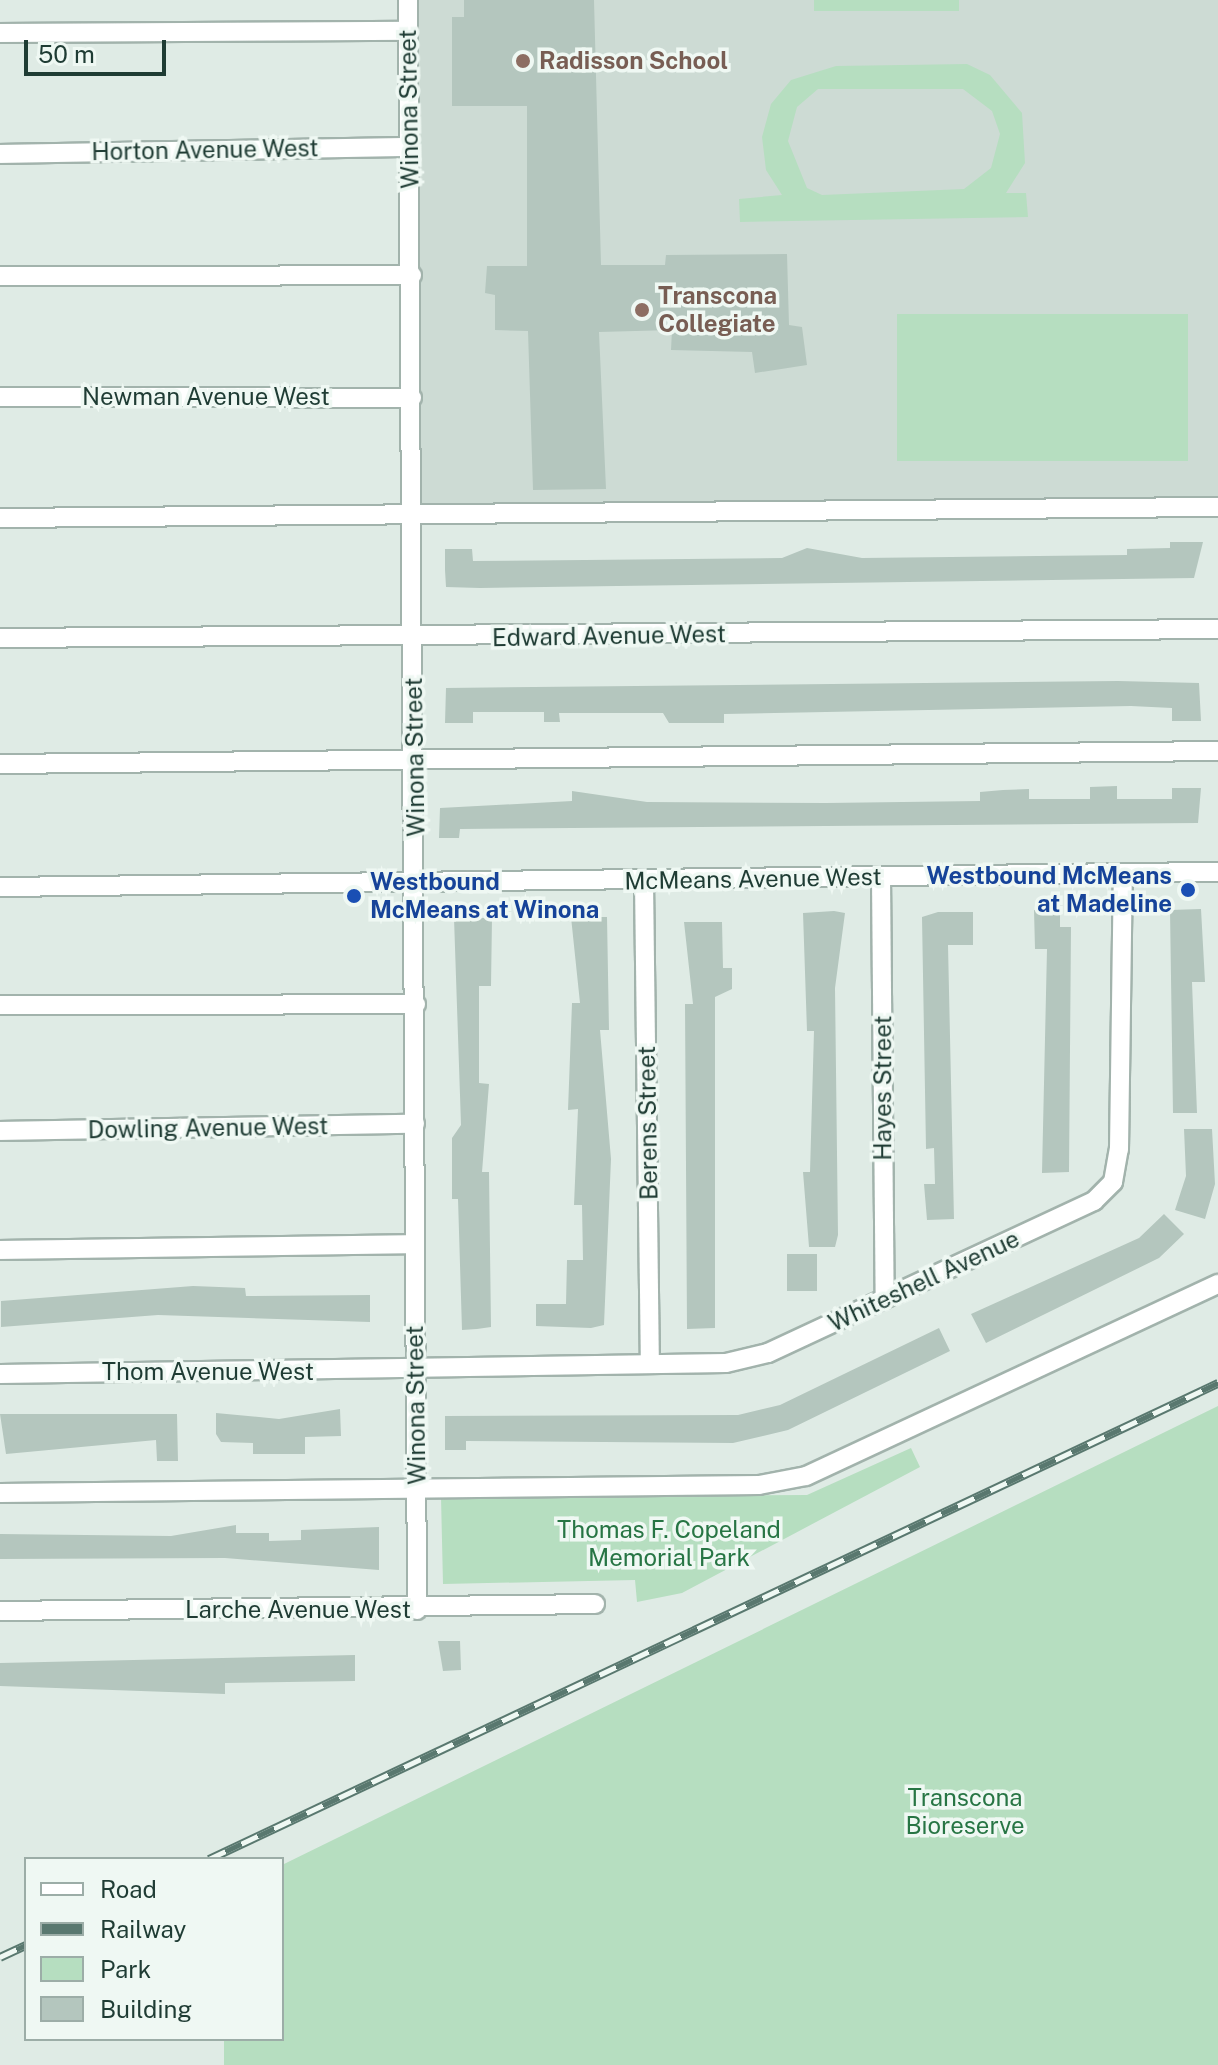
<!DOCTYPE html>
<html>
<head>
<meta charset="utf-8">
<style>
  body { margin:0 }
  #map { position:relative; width:1218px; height:2065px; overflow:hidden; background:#dfebe5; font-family:"Public Sans",sans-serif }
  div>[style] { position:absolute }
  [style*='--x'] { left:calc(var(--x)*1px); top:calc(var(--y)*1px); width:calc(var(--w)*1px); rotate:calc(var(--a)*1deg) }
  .built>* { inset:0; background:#cddbd4; transform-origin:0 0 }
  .green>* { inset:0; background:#b6dec0; transform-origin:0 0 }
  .building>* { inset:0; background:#b4c6be; transform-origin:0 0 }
  .roads { filter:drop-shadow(2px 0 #a2b3ac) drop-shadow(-2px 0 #a2b3ac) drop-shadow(0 2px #a2b3ac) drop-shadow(0 -2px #a2b3ac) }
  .minor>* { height:18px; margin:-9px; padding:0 9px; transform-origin:9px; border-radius:9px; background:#fff }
  .rail>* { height:9px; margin-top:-4.5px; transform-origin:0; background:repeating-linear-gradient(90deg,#eff8f3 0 18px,#59786f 0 36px); box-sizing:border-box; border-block:2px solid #59786f }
  .dots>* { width:22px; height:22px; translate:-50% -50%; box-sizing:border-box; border:4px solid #eff8f3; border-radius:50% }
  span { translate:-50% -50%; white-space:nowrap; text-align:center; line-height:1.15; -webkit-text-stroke:7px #eff8f3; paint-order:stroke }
  .education-label { font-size:24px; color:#785e54; font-weight:700 }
  .left { translate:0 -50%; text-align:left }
  .street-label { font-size:24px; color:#1f3c34 }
  .transit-label { font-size:24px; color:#164399; font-weight:700 }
  .right { translate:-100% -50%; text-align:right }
  .park-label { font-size:24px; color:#277544 }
  .legend { position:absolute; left:24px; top:1857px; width:260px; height:184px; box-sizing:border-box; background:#eff8f3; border:2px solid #9cada7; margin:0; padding:10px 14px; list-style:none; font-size:24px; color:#1f3c34 }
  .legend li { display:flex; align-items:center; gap:16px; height:40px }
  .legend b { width:40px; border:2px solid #9cada7 }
  .scale { position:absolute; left:24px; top:40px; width:142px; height:36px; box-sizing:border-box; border:4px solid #1f3c34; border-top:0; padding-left:10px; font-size:24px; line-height:28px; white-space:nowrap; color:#1f3c34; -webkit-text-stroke:6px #eff8f3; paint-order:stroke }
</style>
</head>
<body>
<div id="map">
  <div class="built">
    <i style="left:408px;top:0;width:810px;height:518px"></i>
  </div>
  <div class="green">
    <i style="left:814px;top:0;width:145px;height:11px"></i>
    <i style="clip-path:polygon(evenodd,967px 64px,990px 75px,1022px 113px,1025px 163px,1006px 193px,1026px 193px,1028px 217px,740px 222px,739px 199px,782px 195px,766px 170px,762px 137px,771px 104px,791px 80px,836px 66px,967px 64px,818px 89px,963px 89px,992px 111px,1000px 134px,991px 168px,964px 189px,822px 195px,807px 188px,788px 141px,797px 107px,818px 89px)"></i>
    <i style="left:1188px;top:314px;width:147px;height:291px;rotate:90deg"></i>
    <i style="clip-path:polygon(1218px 1406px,1218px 2065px,224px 2065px,224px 2039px,282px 2039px,282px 1865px)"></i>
    <i style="clip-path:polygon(911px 1448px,920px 1467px,682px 1593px,637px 1602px,635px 1580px,443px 1584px,441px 1497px,807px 1495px)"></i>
  </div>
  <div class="building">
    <i style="clip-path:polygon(464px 0,594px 0,601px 265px,665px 265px,666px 255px,787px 254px,789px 325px,802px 327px,807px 365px,755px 373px,752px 352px,671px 350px,672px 330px,599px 332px,606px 489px,533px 490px,528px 331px,495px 330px,495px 295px,485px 293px,487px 266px,527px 266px,527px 106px,452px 106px,452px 17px,464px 17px)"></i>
    <i style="clip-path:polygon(1170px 542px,1203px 542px,1194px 578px,480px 588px,446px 587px,445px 570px,445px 549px,472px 549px,473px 561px,782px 558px,807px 548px,862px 558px,1127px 555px,1127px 549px,1170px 548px)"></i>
    <i style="clip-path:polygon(1118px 681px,1199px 683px,1201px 721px,1172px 721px,1172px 708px,1131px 706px,724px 714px,724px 723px,669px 723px,663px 713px,559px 713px,560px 722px,544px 722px,544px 712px,473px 712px,473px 723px,445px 723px,446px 688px)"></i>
    <i style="clip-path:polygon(1117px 786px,1117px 799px,1172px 799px,1172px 788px,1201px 788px,1198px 823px,460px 829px,459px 838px,439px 838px,440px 808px,572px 801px,572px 791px,647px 802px,826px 803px,980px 801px,980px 792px,1003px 790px,1029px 789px,1029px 799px,1090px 799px,1090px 787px)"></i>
    <i style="clip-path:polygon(1201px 909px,1205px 982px,1192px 982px,1197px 1113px,1173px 1113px,1170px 910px)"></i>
    <i style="clip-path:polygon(1034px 910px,1060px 910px,1060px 927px,1071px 927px,1069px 1172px,1042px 1173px,1047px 949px,1035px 949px)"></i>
    <i style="clip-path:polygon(834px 911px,845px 913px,835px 988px,838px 1235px,835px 1247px,809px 1247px,803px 1172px,810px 1172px,814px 1031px,807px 1031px,803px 913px)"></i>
    <i style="clip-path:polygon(938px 912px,973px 912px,973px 945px,948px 945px,954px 1219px,927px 1220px,924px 1184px,935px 1184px,934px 1148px,926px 1149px,922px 917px)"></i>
    <i style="clip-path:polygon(571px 917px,607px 917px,609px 1030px,600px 1030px,611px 1159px,604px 1325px,591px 1328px,536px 1326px,536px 1304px,566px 1304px,567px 1260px,583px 1260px,582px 1205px,574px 1205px,578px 1109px,568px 1110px,572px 1003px,580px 1003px)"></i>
    <i style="clip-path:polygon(454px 918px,492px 918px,491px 986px,479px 986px,479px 1083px,489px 1084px,482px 1172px,489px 1172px,491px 1327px,477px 1329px,462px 1330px,458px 1199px,452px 1199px,452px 1138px,461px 1125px)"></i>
    <i style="clip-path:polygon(684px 922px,722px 922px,723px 968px,732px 968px,732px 989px,715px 997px,715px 1328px,687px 1329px,685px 1004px,693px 1004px)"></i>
    <i style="clip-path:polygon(1184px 1129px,1212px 1129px,1215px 1184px,1205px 1219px,1175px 1210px,1186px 1176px)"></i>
    <i style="clip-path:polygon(1164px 1214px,1184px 1234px,1159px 1258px,986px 1343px,971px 1314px,1139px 1238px)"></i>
    <i style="left:787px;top:1254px;width:30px;height:37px"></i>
    <i style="clip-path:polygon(193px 1286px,245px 1288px,246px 1296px,370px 1295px,370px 1322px,158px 1315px,1px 1327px,1px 1301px)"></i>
    <i style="clip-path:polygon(939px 1328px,950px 1351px,788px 1430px,733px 1443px,466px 1441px,466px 1450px,445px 1450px,445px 1416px,738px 1415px,780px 1405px)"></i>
    <i style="clip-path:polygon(340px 1409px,341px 1436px,305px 1437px,305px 1454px,253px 1454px,253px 1443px,221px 1442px,216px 1434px,216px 1413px,279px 1419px)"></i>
    <i style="clip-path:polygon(0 1414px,177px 1414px,178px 1461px,157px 1461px,156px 1440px,6px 1454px)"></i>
    <i style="clip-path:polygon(236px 1525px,236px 1533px,269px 1533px,269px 1541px,301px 1540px,301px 1530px,379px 1527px,379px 1570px,225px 1558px,0 1559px,0 1534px,171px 1536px)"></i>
    <i style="clip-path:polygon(438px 1641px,460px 1641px,461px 1670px,443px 1671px)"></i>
    <i style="clip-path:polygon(355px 1655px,355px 1681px,225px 1683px,225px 1694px,0 1686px,0 1663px)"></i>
  </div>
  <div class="roads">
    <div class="minor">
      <i style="--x:408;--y:0;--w:1610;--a:89.68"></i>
      <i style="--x:0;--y:33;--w:408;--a:-0.3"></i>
      <i style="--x:0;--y:154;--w:409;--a:-1"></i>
      <i style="--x:0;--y:276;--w:412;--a:-0.1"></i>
      <i style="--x:0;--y:397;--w:412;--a:0.1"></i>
      <i style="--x:0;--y:518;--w:1218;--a:-0.52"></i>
      <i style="--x:0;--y:638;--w:1218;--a:-0.42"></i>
      <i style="--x:0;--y:764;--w:1218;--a:-0.61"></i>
      <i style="--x:881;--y:877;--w:422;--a:89.5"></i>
      <i style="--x:644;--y:881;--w:483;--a:89.3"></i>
      <i style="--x:0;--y:887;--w:1218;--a:-0.71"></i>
      <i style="--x:0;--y:1005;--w:416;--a:-0.1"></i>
      <i style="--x:0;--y:1131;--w:415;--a:-1"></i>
      <i style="--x:0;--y:1250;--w:415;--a:-0.8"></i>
      <i style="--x:0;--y:1374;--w:726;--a:-0.87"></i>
      <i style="--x:726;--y:1363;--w:43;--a:-13.4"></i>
      <i style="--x:768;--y:1353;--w:360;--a:-25"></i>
      <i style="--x:1094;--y:1201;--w:27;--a:-45"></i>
      <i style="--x:1113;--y:1182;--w:34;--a:-80"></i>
      <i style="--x:1119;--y:1149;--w:276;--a:-89.2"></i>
      <i style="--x:0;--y:1493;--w:759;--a:-0.6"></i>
      <i style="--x:759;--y:1485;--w:48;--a:-10.8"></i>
      <i style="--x:806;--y:1476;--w:455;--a:-25"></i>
      <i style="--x:0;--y:1611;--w:595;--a:-0.67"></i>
    </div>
  </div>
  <div class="rail">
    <i style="--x:209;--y:1859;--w:1116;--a:-25.26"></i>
    <i style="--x:0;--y:1957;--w:29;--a:-25"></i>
  </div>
  <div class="dots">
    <i style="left:523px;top:61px;background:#8d6e63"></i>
    <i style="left:642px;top:310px;background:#8d6e63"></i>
    <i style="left:1188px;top:890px;background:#1a4fb4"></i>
    <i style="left:354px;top:896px;background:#1a4fb4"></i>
  </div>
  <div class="education-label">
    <span class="left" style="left:539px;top:61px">Radisson School</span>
    <span class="left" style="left:658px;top:310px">Transcona<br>Collegiate</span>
  </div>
  <div class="street-label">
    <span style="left:409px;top:109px;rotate:-91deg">Winona Street</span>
    <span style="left:205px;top:150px;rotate:-1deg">Horton Avenue West</span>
    <span style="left:206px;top:397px">Newman Avenue West</span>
    <span style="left:609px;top:636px;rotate:-1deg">Edward Avenue West</span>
    <span style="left:415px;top:757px;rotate:-91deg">Winona Street</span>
    <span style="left:753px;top:879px;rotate:-1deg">McMeans Avenue West</span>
    <span style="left:883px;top:1088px;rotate:-90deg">Hayes Street</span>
    <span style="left:648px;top:1123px;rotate:-91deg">Berens Street</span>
    <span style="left:208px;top:1128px;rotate:-1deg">Dowling Avenue West</span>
    <span style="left:924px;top:1281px;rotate:-25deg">Whiteshell Avenue</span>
    <span style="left:208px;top:1372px">Thom Avenue West</span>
    <span style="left:416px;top:1405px;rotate:-91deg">Winona Street</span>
    <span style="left:298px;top:1610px">Larche Avenue West</span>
  </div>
  <div class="transit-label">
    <span class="right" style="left:1172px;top:890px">Westbound McMeans<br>at Madeline</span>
    <span class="left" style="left:370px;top:896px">Westbound<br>McMeans at Winona</span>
  </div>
  <div class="park-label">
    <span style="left:669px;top:1544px">Thomas F. Copeland<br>Memorial Park</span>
    <span style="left:965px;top:1812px">Transcona<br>Bioreserve</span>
  </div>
  <ul class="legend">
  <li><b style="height:10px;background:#fff"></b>Road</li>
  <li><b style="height:10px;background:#59786f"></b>Railway</li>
  <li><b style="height:22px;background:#b6dec0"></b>Park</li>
  <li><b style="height:22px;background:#b4c6be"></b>Building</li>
  </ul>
  <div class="scale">50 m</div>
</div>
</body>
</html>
